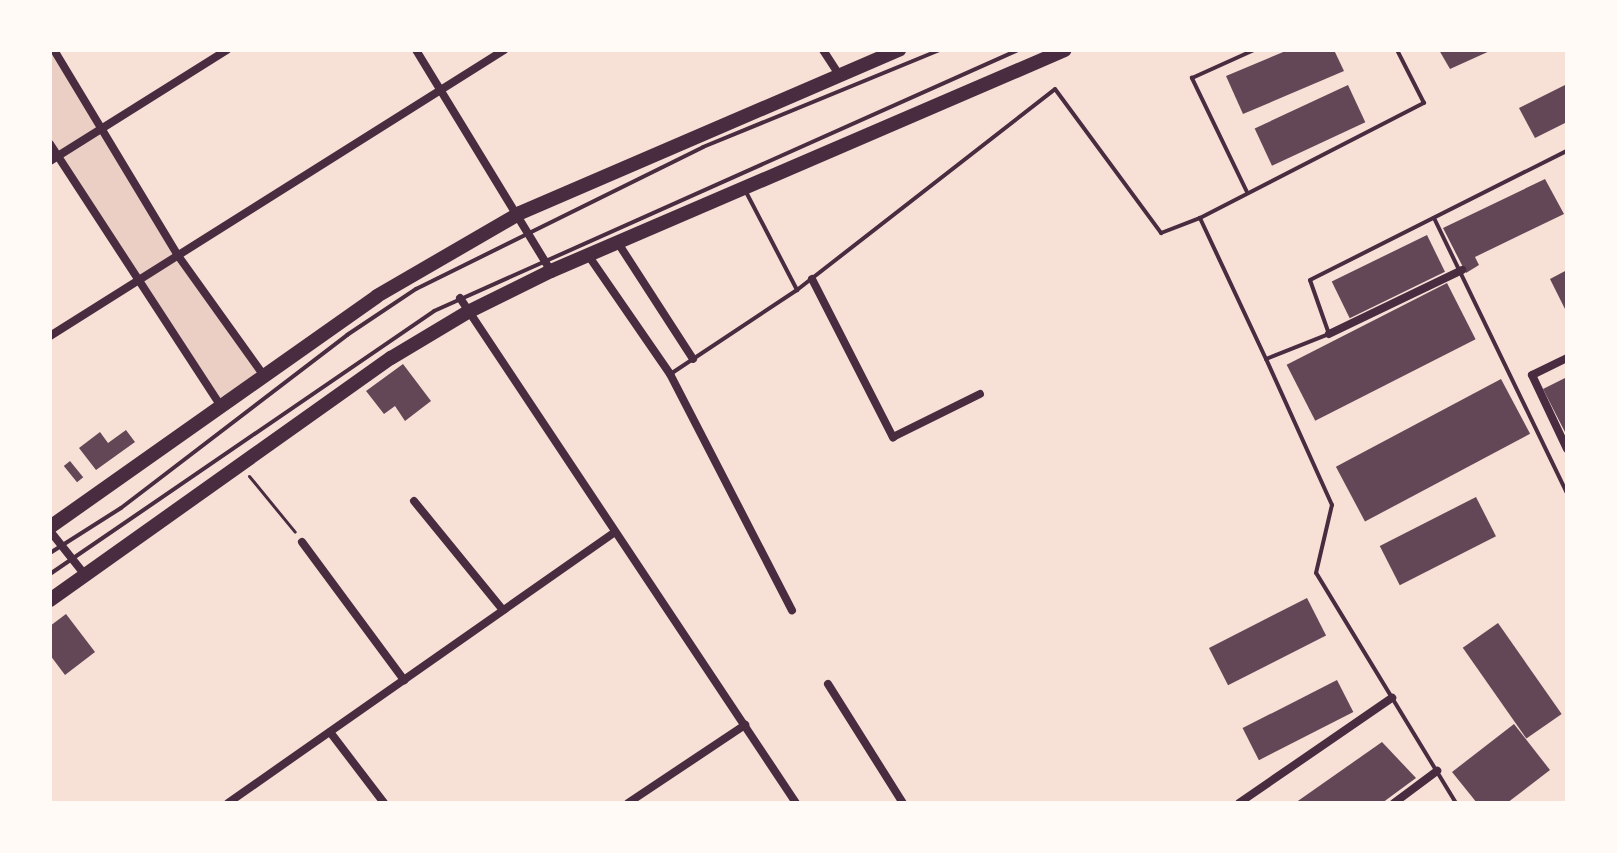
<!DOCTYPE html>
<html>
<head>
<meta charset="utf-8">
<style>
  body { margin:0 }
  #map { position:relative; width:1617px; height:853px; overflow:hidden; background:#f7e1d7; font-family:Rubik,sans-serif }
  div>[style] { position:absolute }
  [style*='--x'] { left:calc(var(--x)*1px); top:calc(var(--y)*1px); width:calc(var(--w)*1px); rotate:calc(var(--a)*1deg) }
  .green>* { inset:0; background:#ebcfc5 }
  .building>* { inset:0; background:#644757; transform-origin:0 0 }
  .path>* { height:3px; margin:-1.5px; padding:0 1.5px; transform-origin:1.5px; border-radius:1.5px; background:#4a2c40 }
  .service>* { height:4px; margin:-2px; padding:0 2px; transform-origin:2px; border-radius:2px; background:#4a2c40 }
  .minor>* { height:8px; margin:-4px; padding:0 4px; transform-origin:4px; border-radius:4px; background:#4a2c40 }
  .primary>* { height:14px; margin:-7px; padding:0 7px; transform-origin:7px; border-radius:7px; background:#4a2c40 }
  span { translate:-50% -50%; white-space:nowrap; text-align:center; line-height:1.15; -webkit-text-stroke:6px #fffaf5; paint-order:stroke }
  .frame { position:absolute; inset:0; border:52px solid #fffaf5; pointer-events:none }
</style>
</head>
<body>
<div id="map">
  <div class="green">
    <i style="clip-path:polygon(50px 50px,179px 257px,265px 378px,222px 409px,50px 144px)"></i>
  </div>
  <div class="building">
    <i style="clip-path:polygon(1288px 50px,1334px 50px,1344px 71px,1243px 114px,1226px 76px)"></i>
    <i style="clip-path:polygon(1439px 50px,1492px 50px,1450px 69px)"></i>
    <i style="clip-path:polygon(1567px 84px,1567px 122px,1535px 138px,1519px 108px)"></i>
    <i style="left:1348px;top:85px;width:41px;height:103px;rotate:65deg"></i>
    <i style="clip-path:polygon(1545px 179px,1564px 214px,1475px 257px,1479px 265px,1466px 273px,1443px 228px)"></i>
    <i style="left:1427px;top:235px;width:41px;height:106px;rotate:64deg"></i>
    <i style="clip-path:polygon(1567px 270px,1567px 313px,1550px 279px)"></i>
    <i style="left:1447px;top:283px;width:63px;height:180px;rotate:63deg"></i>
    <i style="clip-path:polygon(403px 364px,431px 401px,405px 421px,395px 406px,384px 414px,366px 391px)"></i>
    <i style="clip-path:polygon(1567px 377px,1567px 436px,1543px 389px)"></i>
    <i style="left:1501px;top:379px;width:62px;height:187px;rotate:62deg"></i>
    <i style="clip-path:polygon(126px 430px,135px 442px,96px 470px,79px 448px,100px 432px,108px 443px)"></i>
    <i style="left:70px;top:461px;width:21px;height:8px;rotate:51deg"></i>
    <i style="left:1476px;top:497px;width:44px;height:108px;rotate:63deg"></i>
    <i style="left:1307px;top:598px;width:42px;height:110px;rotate:63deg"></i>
    <i style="clip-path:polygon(66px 614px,95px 652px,65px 675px,50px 655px,50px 626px)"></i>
    <i style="left:1498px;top:623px;width:111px;height:43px;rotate:55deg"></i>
    <i style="left:1337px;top:680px;width:36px;height:106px;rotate:63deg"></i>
    <i style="clip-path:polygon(1514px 724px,1550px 770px,1507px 803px,1477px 803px,1452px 772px)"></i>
    <i style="clip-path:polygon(1382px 742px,1416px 778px,1382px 803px,1295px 803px)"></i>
  </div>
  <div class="path">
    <i style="--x:249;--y:476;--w:72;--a:50.6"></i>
  </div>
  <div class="service">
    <i style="--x:745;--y:190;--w:113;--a:62.5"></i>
    <i style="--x:1247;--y:192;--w:127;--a:-115.8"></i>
    <i style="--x:1192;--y:78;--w:68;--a:-24.3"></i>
    <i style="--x:1434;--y:218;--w:305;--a:64.2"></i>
    <i style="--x:1266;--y:359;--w:156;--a:-115.1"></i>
    <i style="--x:1200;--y:218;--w:252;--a:-27.2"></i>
    <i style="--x:1424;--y:103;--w:59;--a:-117"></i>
    <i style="--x:672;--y:373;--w:150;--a:-33.6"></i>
    <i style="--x:797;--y:290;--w:327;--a:-37.9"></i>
    <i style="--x:1055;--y:89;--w:179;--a:53.6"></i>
    <i style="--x:1161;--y:233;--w:42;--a:-21"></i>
    <i style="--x:50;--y:553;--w:84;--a:-32.4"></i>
    <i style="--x:121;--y:508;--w:285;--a:-37.4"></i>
    <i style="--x:347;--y:335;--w:83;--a:-33.7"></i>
    <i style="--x:416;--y:289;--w:320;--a:-26.3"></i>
    <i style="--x:703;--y:147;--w:255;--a:-22.3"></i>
    <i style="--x:50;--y:574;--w:465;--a:-34.4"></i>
    <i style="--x:434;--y:311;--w:640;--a:-24.08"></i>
    <i style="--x:1456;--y:803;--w:269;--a:-121.3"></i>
    <i style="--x:1316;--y:573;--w:70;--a:-76.8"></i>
    <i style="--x:1332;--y:505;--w:160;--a:-114.3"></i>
    <i style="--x:1266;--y:359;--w:68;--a:-21.6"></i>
    <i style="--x:1329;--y:334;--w:57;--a:-109.4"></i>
    <i style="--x:1310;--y:280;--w:288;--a:-26.7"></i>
  </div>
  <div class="minor">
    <i style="--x:54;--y:50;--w:242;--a:58.9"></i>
    <i style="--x:179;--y:257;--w:148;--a:54.4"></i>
    <i style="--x:416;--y:50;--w:259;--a:58.6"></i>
    <i style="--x:823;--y:50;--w:30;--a:57"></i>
    <i style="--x:50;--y:144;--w:315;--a:56.9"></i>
    <i style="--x:50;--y:161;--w:209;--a:-32.1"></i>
    <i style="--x:618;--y:243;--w:138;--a:57.1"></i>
    <i style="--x:588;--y:255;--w:145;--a:55.4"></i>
    <i style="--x:670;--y:374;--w:266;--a:62.7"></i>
    <i style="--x:812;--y:279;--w:178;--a:62.9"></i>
    <i style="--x:893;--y:437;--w:97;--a:-26.3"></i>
    <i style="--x:460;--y:298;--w:607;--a:56.36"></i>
    <i style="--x:1329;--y:334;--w:148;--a:-25.7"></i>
    <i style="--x:50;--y:336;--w:537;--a:-32.21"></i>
    <i style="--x:1567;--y:358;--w:39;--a:154"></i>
    <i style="--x:1532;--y:375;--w:82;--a:64.7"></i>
    <i style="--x:414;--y:501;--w:141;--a:50.8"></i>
    <i style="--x:50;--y:531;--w:56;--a:51.5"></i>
    <i style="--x:302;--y:542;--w:172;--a:53.5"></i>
    <i style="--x:828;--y:684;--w:141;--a:57.8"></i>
    <i style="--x:330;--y:732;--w:89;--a:52.7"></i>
    <i style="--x:228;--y:803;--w:472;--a:-35"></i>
    <i style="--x:628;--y:803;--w:141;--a:-33.7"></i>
    <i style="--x:1239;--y:803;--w:186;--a:-34.5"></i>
    <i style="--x:1394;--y:803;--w:54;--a:-36.7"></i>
  </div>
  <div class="primary">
    <i style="--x:50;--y:527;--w:400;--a:-35.2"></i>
    <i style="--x:377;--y:296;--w:165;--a:-30.1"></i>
    <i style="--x:520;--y:213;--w:413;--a:-23.3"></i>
    <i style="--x:50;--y:600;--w:418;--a:-35.4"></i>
    <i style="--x:391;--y:358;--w:90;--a:-30.9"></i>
    <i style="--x:468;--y:312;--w:93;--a:-26.3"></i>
    <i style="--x:551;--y:271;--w:559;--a:-23.27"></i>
  </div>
  <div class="frame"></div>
</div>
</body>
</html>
